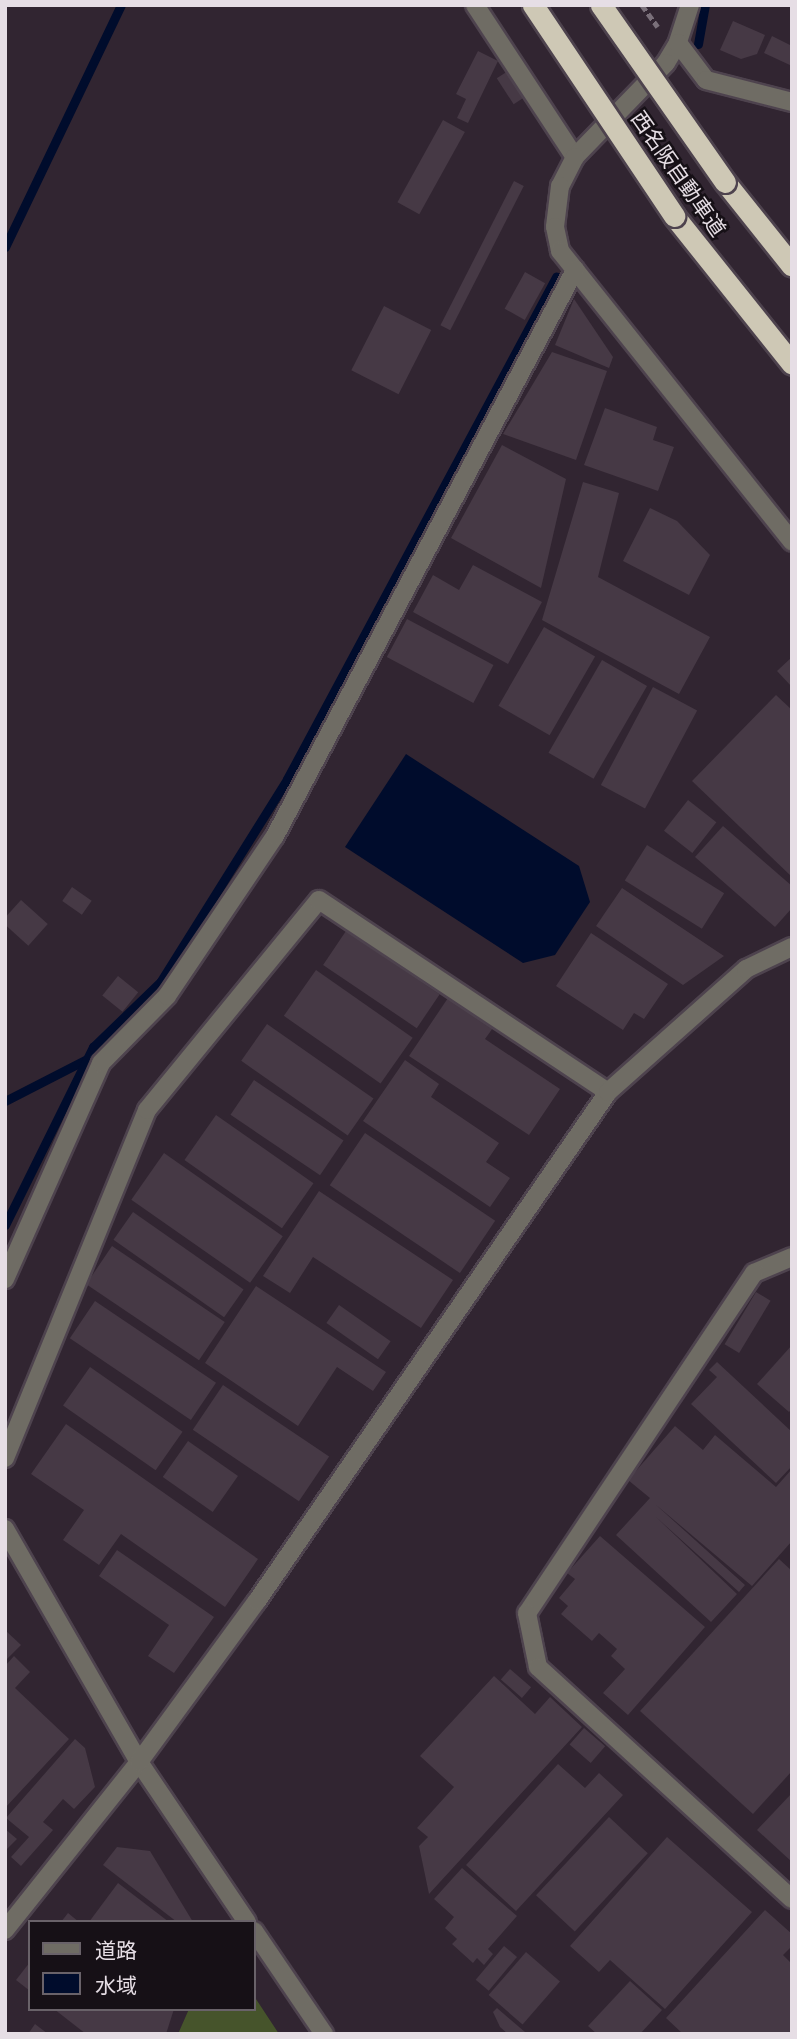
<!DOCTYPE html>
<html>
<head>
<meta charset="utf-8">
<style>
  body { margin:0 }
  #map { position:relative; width:797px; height:2039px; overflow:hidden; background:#312531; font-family:"Roboto Condensed","Noto Sans JP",sans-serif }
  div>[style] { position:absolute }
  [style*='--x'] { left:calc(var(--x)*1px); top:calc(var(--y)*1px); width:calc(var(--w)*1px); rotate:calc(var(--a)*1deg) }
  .green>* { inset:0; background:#46542b }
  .water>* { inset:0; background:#000c2c }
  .stream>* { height:9px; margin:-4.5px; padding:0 4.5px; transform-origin:4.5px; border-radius:4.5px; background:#000c2c }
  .building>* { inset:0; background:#463945; transform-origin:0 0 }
  .path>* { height:4.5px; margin-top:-2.25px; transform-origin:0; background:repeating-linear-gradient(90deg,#7a707a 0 7px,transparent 0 10.5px) }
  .roads { filter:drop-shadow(2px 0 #4e434e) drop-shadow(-2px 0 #4e434e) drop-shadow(0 2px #4e434e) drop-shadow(0 -2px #4e434e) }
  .minor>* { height:18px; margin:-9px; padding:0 9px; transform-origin:9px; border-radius:9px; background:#6f6c64 }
  .highway>* { height:21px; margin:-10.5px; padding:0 10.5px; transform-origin:10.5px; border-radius:10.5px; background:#cec8b5 }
  .bridges { filter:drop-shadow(2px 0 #4e434e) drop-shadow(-2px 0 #4e434e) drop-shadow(0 2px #4e434e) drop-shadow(0 -2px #4e434e) }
  .highway-bridge>* { height:21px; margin:-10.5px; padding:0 10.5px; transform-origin:10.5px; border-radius:10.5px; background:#cec8b5 }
  span { translate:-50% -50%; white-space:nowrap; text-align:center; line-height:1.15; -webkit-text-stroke:5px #161016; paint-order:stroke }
  .street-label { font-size:21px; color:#e6dee5 }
  .frame { position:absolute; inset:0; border:7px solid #e6dee5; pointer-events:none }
  .legend { position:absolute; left:28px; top:1920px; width:228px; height:91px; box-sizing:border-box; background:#161016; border:2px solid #696269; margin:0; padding:9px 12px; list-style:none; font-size:21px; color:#e6dee5 }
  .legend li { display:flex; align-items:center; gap:14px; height:35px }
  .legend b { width:35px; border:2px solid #696269 }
</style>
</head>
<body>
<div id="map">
  <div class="green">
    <i style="clip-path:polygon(254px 1996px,279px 2034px,178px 2034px,189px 2009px,254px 2009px)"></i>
  </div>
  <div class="water">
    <i style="clip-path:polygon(406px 754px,579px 866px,590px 902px,555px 955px,523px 963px,345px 847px)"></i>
  </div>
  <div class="stream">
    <i style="--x:698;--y:44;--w:40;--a:-80"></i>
    <i style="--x:5;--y:247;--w:268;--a:-64.4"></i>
    <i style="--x:5;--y:1101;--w:92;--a:-27.1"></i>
    <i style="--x:5;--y:1225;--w:199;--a:-63.7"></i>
    <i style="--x:93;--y:1047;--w:95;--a:-44.1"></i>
    <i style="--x:161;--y:981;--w:238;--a:-58"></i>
    <i style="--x:287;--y:779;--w:570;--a:-61.82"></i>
  </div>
  <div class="building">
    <i style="clip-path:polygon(733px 21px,765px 35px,757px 54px,741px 59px,720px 50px)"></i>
    <i style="clip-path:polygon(772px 36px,792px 46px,792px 66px,764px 53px)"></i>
    <i style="clip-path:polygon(478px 51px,498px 61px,468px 123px,457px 118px,466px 99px,456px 94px)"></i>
    <i style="left:511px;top:69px;width:31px;height:17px;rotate:57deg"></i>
    <i style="left:443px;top:120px;width:25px;height:94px;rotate:29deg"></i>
    <i style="left:514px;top:181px;width:11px;height:162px;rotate:27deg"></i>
    <i style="left:525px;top:272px;width:23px;height:42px;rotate:29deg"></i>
    <i style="clip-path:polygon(574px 299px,613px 357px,609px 368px,555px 345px)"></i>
    <i style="left:384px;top:306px;width:53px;height:72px;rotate:27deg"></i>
    <i style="clip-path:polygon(552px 352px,607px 371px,576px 460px,503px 434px)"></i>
    <i style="clip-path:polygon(605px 408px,657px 427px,653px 440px,674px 447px,658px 491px,584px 465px)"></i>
    <i style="clip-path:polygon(502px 445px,566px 479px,541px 588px,451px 538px)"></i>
    <i style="clip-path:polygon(583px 482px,619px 493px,598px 577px,710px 637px,679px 694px,542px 620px)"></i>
    <i style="clip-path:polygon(650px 508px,677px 521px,710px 555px,689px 595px,623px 561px)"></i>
    <i style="clip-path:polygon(473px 565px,542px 602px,508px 664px,413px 612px,433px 575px,459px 590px)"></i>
    <i style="left:407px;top:619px;width:98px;height:43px;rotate:28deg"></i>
    <i style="left:544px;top:627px;width:59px;height:91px;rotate:30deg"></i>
    <i style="clip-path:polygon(792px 657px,792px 687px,777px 671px)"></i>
    <i style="left:602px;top:660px;width:52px;height:107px;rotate:30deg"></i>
    <i style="left:653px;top:687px;width:50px;height:111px;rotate:28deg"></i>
    <i style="clip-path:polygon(776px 695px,792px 710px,792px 877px,692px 781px)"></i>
    <i style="left:688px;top:800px;width:36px;height:39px;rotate:38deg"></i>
    <i style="clip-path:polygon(723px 826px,792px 886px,792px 908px,775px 927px,695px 857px)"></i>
    <i style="left:647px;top:845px;width:91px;height:42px;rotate:32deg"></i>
    <i style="left:72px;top:887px;width:24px;height:17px;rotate:35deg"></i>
    <i style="clip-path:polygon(622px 888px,724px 956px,683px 985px,596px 926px)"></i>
    <i style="left:21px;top:900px;width:36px;height:29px;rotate:42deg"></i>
    <i style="left:346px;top:931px;width:113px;height:41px;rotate:34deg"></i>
    <i style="clip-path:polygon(591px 933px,668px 984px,644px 1019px,634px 1013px,623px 1030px,556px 986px)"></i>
    <i style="left:316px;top:970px;width:118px;height:56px;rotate:35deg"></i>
    <i style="left:118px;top:976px;width:26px;height:25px;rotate:39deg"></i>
    <i style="clip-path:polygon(450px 995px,495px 1025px,485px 1039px,560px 1089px,529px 1135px,409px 1056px)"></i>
    <i style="left:267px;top:1024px;width:130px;height:45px;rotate:35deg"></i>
    <i style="clip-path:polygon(405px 1060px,439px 1084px,431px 1097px,499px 1143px,486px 1162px,510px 1178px,490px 1207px,363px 1121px)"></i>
    <i style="left:254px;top:1080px;width:108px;height:42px;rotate:34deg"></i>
    <i style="left:216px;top:1115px;width:119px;height:55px;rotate:35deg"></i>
    <i style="left:365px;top:1133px;width:157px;height:63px;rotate:34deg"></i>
    <i style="left:164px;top:1153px;width:145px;height:57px;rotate:35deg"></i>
    <i style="clip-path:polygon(319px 1191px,453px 1280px,421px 1328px,313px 1257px,290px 1293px,263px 1276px)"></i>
    <i style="left:133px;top:1212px;width:135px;height:34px;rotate:35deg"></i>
    <i style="left:112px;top:1246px;width:136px;height:46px;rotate:34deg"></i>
    <i style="clip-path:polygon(256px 1286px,386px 1372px,373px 1391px,337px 1367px,298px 1426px,205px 1363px)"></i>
    <i style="left:756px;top:1292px;width:17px;height:61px;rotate:31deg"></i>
    <i style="left:95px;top:1301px;width:146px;height:45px;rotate:34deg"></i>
    <i style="left:339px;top:1305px;width:63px;height:22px;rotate:35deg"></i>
    <i style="clip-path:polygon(792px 1345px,792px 1409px,789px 1412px,757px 1384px)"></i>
    <i style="clip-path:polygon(717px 1362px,792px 1432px,792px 1466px,776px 1483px,691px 1404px,717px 1377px,709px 1370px)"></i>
    <i style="left:90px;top:1367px;width:113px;height:47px;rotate:35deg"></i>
    <i style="left:223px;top:1385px;width:128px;height:54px;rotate:34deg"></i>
    <i style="clip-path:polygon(66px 1424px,258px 1559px,225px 1607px,121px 1534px,99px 1565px,63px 1540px,84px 1510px,31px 1474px)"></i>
    <i style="clip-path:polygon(675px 1426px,703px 1450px,715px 1435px,776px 1487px,792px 1469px,792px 1541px,752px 1586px,655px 1504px,745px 1585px,739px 1592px,656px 1517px,737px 1594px,711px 1622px,616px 1535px,650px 1498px,628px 1480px)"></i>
    <i style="left:188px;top:1441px;width:61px;height:44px;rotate:35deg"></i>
    <i style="clip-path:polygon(600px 1536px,705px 1627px,628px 1715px,603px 1693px,625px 1669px,611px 1656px,617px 1649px,599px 1633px,592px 1641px,561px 1614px,568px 1606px,559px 1598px,575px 1579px,567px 1573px)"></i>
    <i style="clip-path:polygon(117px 1550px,214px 1617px,174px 1673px,148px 1656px,169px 1625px,99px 1576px)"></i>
    <i style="clip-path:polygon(779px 1559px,792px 1571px,792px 1771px,753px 1814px,640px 1711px)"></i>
    <i style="clip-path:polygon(5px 1630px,21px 1645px,5px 1661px)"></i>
    <i style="clip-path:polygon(14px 1656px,30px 1672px,15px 1688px,69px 1739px,5px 1808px,5px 1666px)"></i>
    <i style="left:510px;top:1669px;width:28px;height:14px;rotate:41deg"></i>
    <i style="clip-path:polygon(494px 1676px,535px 1714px,550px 1697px,582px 1727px,429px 1894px,419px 1846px,428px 1837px,417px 1828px,454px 1787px,420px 1756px)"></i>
    <i style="left:584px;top:1728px;width:28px;height:22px;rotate:41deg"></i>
    <i style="clip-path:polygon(75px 1739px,85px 1748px,95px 1787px,74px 1809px,63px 1799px,43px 1822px,53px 1830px,21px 1866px,11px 1857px,29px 1837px,6px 1818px)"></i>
    <i style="clip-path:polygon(558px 1764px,585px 1788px,599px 1773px,623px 1795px,516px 1911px,466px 1865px)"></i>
    <i style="clip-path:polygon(792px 1793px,792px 1862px,757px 1830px)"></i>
    <i style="left:609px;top:1817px;width:53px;height:107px;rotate:43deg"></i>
    <i style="clip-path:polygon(5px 1829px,17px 1839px,5px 1851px)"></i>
    <i style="clip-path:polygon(667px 1837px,752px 1912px,665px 2009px,610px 1960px,599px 1972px,570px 1946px)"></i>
    <i style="clip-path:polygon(117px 1847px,150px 1851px,193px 1922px,177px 1922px,103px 1865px)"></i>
    <i style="clip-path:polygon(462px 1868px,517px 1916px,488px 1949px,493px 1954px,484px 1965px,477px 1958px,473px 1963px,452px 1944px,457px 1939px,445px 1928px,454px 1917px,434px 1899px)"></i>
    <i style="clip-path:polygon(118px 1883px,169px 1922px,89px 1922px)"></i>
    <i style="clip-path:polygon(765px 1910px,792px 1934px,792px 1946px,783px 1955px,792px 1964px,792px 2034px,683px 2034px,666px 2018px)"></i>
    <i style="clip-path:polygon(68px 1913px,79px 1922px,61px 1922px)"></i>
    <i style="left:504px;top:1946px;width:17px;height:44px;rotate:40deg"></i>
    <i style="left:526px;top:1952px;width:45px;height:57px;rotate:41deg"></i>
    <i style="clip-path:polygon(30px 1962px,30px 1991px,16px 1980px)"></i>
    <i style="clip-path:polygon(630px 1981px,662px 2010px,640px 2034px,597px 2034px,588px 2026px)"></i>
    <i style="clip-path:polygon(497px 2008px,525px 2032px,524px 2034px,508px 2034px,500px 2027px,493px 2012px)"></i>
    <i style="clip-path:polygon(54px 2009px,174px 2009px,166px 2034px,86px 2034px)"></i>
    <i style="clip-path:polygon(35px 2024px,48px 2034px,28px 2034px)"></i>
  </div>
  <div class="path">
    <i style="--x:642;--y:5;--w:27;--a:54"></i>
  </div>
  <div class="roads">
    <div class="minor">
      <i style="--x:475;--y:5;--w:182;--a:56.7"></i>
      <i style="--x:690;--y:5;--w:40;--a:108"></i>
      <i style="--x:678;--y:43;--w:23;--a:121"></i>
      <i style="--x:666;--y:63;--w:131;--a:134.1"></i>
      <i style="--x:575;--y:157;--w:33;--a:117"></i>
      <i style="--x:560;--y:186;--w:41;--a:97"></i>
      <i style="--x:555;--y:227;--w:25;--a:78"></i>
      <i style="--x:560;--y:251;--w:372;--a:51.4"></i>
      <i style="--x:678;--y:43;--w:46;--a:52.9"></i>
      <i style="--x:706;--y:80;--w:89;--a:14.3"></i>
      <i style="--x:792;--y:1257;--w:41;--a:157.2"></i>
      <i style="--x:754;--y:1273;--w:409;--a:123.7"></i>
      <i style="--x:527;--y:1613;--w:55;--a:78.5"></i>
      <i style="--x:538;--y:1667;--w:344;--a:42.4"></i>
      <i style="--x:5;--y:1279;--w:236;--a:-66"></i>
      <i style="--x:101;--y:1063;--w:94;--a:-45.4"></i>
      <i style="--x:167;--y:996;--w:193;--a:-56"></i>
      <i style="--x:275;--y:836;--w:641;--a:-62.07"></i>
      <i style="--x:5;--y:1458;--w:376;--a:-67.8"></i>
      <i style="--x:147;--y:1110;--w:271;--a:-50.7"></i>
      <i style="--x:319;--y:900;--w:347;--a:33.6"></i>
      <i style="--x:5;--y:1529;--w:269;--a:60.1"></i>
      <i style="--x:139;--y:1762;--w:193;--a:56"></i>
      <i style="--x:5;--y:1930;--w:215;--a:-51.4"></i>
      <i style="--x:139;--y:1762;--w:200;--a:-53.8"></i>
      <i style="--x:257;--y:1601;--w:618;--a:-55.41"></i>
      <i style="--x:608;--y:1092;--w:185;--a:-41.7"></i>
      <i style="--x:746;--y:969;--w:51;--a:-25.6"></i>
      <i style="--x:254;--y:1931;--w:125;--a:55.8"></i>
    </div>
    <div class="highway">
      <i style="--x:725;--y:182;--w:107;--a:51.4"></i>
      <i style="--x:674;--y:216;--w:189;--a:51.4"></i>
    </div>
  </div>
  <div class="bridges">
    <div class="highway-bridge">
      <i style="--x:533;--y:5;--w:254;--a:56.2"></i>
      <i style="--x:601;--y:5;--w:216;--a:55"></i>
    </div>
  </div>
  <div class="street-label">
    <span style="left:678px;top:174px;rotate:55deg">西名阪自動車道</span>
  </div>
  <div class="frame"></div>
  <ul class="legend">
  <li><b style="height:9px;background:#6f6c64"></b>道路</li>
  <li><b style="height:19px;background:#000c2c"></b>水域</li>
  </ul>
</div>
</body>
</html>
